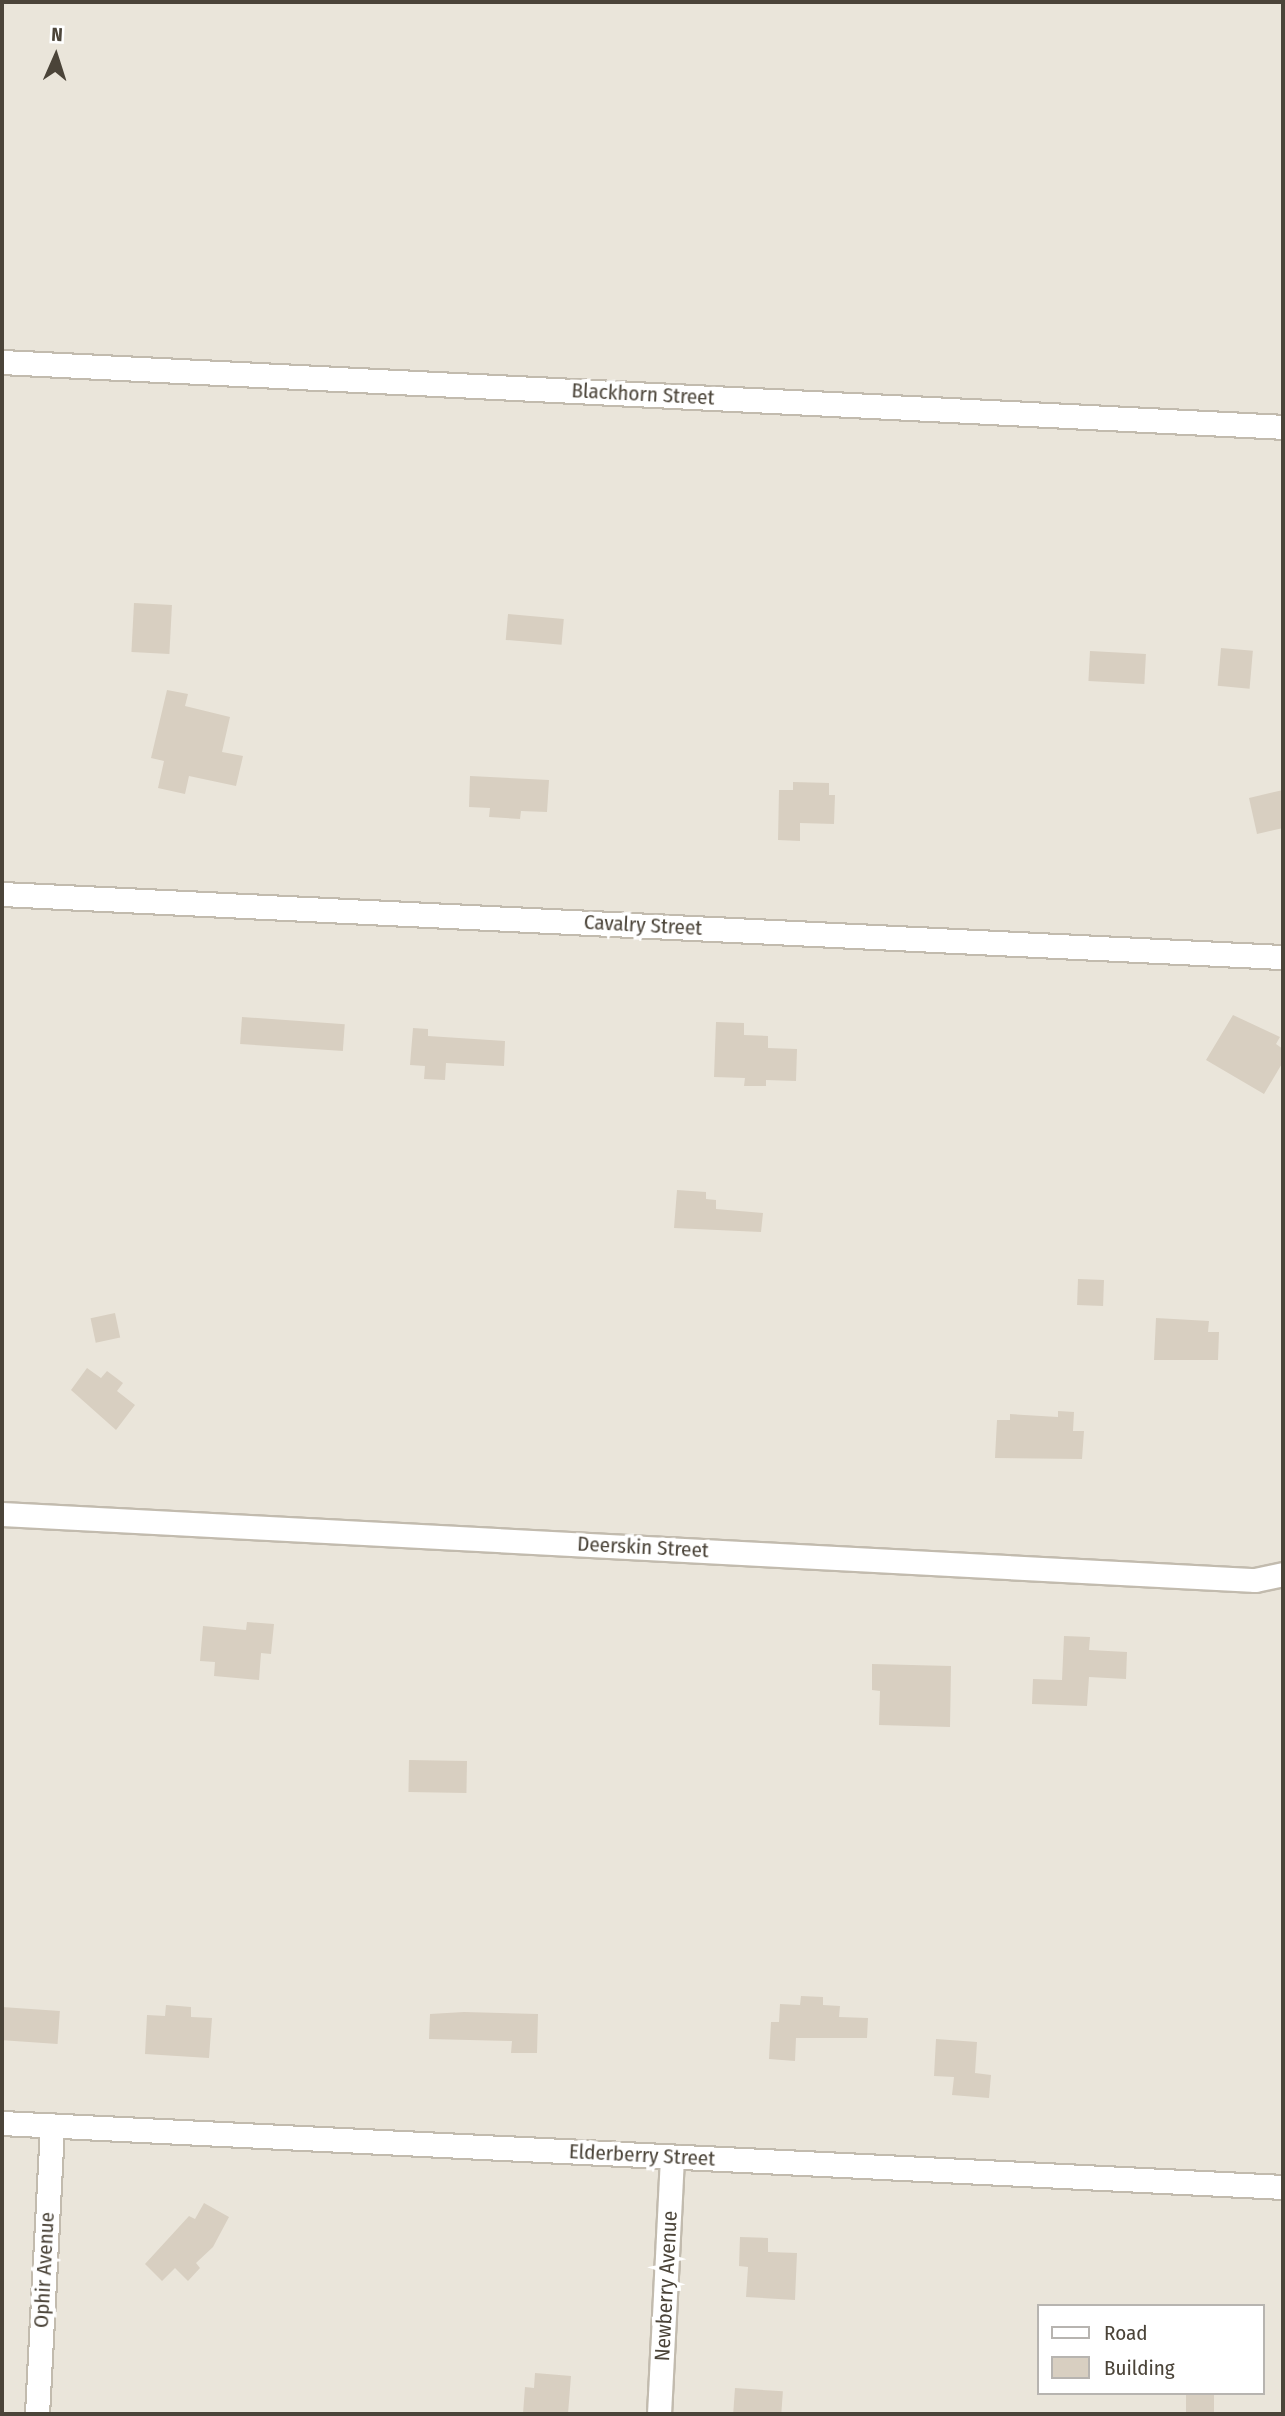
<!DOCTYPE html>
<style>
body{margin:0}
#map{position:relative;width:1285px;height:2416px;overflow:hidden;background:#f6f3ec;font-family:"Fira Sans Condensed",sans-serif}
div>[style]{position:absolute}
.residential>*{inset:0;background:#eae5da}
.building>*{inset:0;background:#d8cfc1;transform-origin:0 0}
.roads{filter:drop-shadow(2px 0 #c2bbae) drop-shadow(-2px 0 #c2bbae) drop-shadow(0 2px #c2bbae) drop-shadow(0 -2px #c2bbae)}
.minor>*{height:23px;margin:-11.5px;padding:0 11.5px;transform-origin:11.5px;border-radius:11.5px;background:#fff}
span{translate:-50% -50%;white-space:nowrap;text-align:center;line-height:1.15;-webkit-text-stroke:7px #fff;paint-order:stroke}
.street-label{font-size:21px;color:#4b4439}
.frame{position:absolute;inset:0;border:4px solid #4b4439;pointer-events:none}
.legend{position:absolute;left:1037px;top:2304px;width:228px;height:91px;box-sizing:border-box;background:#fff;border:2px solid #b7b4b0;margin:0;padding:9px 12px;list-style:none;font-size:21px;color:#4b4439}
.legend li{display:flex;align-items:center;gap:14px;height:35px}
.legend b{width:35px;border:2px solid #b7b4b0}
.north{position:absolute;left:21px;top:21px;width:70px;height:70px;-webkit-text-stroke:5px #fff;paint-order:stroke;rotate:3deg;font-size:19px;font-weight:700;line-height:28px;text-align:center;color:#4b4439}
.north::after{content:'';display:block;margin:auto;width:24px;height:32px;background:#4b4439;clip-path:polygon(50% 0,100% 100%,50% 72%,0 100%)}
</style>
<div id="map">
<div class="residential">
<div style="clip-path:polygon(evenodd,2px 2px,1283px 2px,1283px 2414px,2px 2414px,2px 2px,1038px 2306px,1262px 2306px,1262px 2393px,1038px 2393px,1038px 2306px)"></div>
</div>
<div class="building">
<div style="left:134px;top:603px;width:38px;height:49px;rotate:3deg"></div>
<div style="left:508px;top:614px;width:56px;height:26px;rotate:5deg"></div>
<div style="left:1221px;top:648px;width:32px;height:38px;rotate:5deg"></div>
<div style="left:1090px;top:651px;width:56px;height:30px;rotate:3deg"></div>
<div style="clip-path:polygon(167px 690px,188px 694px,185px 706px,230px 717px,222px 752px,243px 756px,236px 786px,189px 776px,185px 794px,158px 788px,164px 761px,151px 758px)"></div>
<div style="clip-path:polygon(470px 776px,549px 780px,547px 812px,521px 811px,520px 819px,489px 817px,490px 808px,469px 807px)"></div>
<div style="clip-path:polygon(793px 782px,829px 783px,829px 795px,835px 795px,834px 824px,800px 823px,800px 841px,778px 840px,779px 790px,793px 790px)"></div>
<div style="clip-path:polygon(1283px 790px,1283px 828px,1257px 834px,1249px 798px)"></div>
<div style="clip-path:polygon(1233px 1015px,1280px 1037px,1276px 1044px,1283px 1049px,1283px 1062px,1264px 1094px,1206px 1060px)"></div>
<div style="left:242px;top:1017px;width:103px;height:27px;rotate:4deg"></div>
<div style="clip-path:polygon(716px 1022px,744px 1023px,744px 1035px,768px 1036px,768px 1048px,797px 1049px,796px 1081px,766px 1080px,766px 1086px,744px 1086px,745px 1078px,714px 1077px)"></div>
<div style="clip-path:polygon(413px 1028px,428px 1029px,428px 1036px,505px 1041px,504px 1066px,446px 1063px,445px 1080px,424px 1079px,425px 1066px,410px 1065px)"></div>
<div style="clip-path:polygon(677px 1190px,706px 1192px,706px 1199px,716px 1200px,716px 1209px,763px 1213px,761px 1232px,674px 1228px)"></div>
<div style="left:1078px;top:1279px;width:26px;height:26px;rotate:2deg"></div>
<div style="left:115px;top:1313px;width:25px;height:25px;rotate:78deg"></div>
<div style="clip-path:polygon(1156px 1318px,1209px 1321px,1208px 1332px,1219px 1332px,1218px 1360px,1154px 1360px)"></div>
<div style="clip-path:polygon(87px 1368px,101px 1378px,107px 1371px,123px 1383px,117px 1391px,135px 1405px,116px 1430px,71px 1390px)"></div>
<div style="clip-path:polygon(1058px 1411px,1074px 1412px,1073px 1431px,1084px 1431px,1082px 1459px,995px 1458px,997px 1420px,1010px 1420px,1010px 1414px,1058px 1417px)"></div>
<div style="clip-path:polygon(247px 1622px,274px 1624px,271px 1654px,261px 1653px,259px 1680px,214px 1676px,215px 1662px,200px 1661px,203px 1626px,246px 1630px)"></div>
<div style="clip-path:polygon(1064px 1636px,1090px 1637px,1089px 1650px,1127px 1652px,1126px 1679px,1089px 1677px,1087px 1706px,1032px 1704px,1033px 1679px,1062px 1680px)"></div>
<div style="clip-path:polygon(872px 1664px,951px 1666px,950px 1727px,879px 1725px,880px 1691px,872px 1690px)"></div>
<div style="left:409px;top:1760px;width:58px;height:32px;rotate:1deg"></div>
<div style="clip-path:polygon(801px 1996px,823px 1997px,823px 2005px,840px 2006px,839px 2017px,868px 2018px,867px 2038px,796px 2038px,795px 2061px,769px 2059px,771px 2022px,779px 2022px,780px 2004px,800px 2005px)"></div>
<div style="clip-path:polygon(166px 2005px,191px 2007px,191px 2017px,212px 2018px,209px 2058px,145px 2054px,147px 2015px,165px 2016px)"></div>
<div style="left:2px;top:2007px;width:58px;height:33px;rotate:4deg"></div>
<div style="clip-path:polygon(464px 2012px,538px 2014px,537px 2053px,511px 2053px,512px 2041px,429px 2039px,430px 2014px)"></div>
<div style="clip-path:polygon(936px 2039px,977px 2042px,975px 2073px,991px 2075px,989px 2098px,952px 2095px,954px 2077px,934px 2076px)"></div>
<div style="clip-path:polygon(204px 2203px,229px 2217px,213px 2247px,196px 2263px,200px 2268px,188px 2281px,175px 2268px,162px 2281px,145px 2264px,189px 2216px,195px 2219px)"></div>
<div style="clip-path:polygon(740px 2237px,768px 2238px,768px 2252px,797px 2253px,795px 2300px,746px 2297px,748px 2267px,739px 2266px)"></div>
<div style="clip-path:polygon(535px 2373px,571px 2376px,568px 2414px,523px 2414px,525px 2387px,534px 2388px)"></div>
<div style="left:735px;top:2388px;width:48px;height:26px;rotate:4deg"></div>
<div style="left:1186px;top:2393px;width:28px;height:21px"></div>
</div>
<div class="roads">
<div class="minor">
<div style="left:2px;top:362px;width:1283px;rotate:2.9deg"></div>
<div style="left:2px;top:894px;width:1283px;rotate:2.82deg"></div>
<div style="left:2px;top:1514px;width:1255px;rotate:3.02deg"></div>
<div style="left:1255px;top:1580px;width:29px;rotate:-12deg"></div>
<div style="left:2px;top:2123px;width:1283px;rotate:2.86deg"></div>
<div style="left:37px;top:2414px;width:289px;rotate:-87deg"></div>
<div style="left:659px;top:2414px;width:257px;rotate:-87.1deg"></div>
</div>
</div>
<div class="street-label">
<span style="left:643px;top:394px;rotate:3deg">Blackhorn Street</span>
<span style="left:643px;top:925px;rotate:3deg">Cavalry Street</span>
<span style="left:643px;top:1547px;rotate:3deg">Deerskin Street</span>
<span style="left:642px;top:2155px;rotate:3deg">Elderberry Street</span>
<span style="left:44px;top:2270px;rotate:-87deg">Ophir Avenue</span>
<span style="left:666px;top:2286px;rotate:-87deg">Newberry Avenue</span>
</div>
<div class="frame"></div>
<ul class="legend">
<li><b style="height:9px;background:#fff"></b>Road</li>
<li><b style="height:19px;background:#d8cfc1"></b>Building</li>
</ul>
<div class="north">N</div>
</div>
